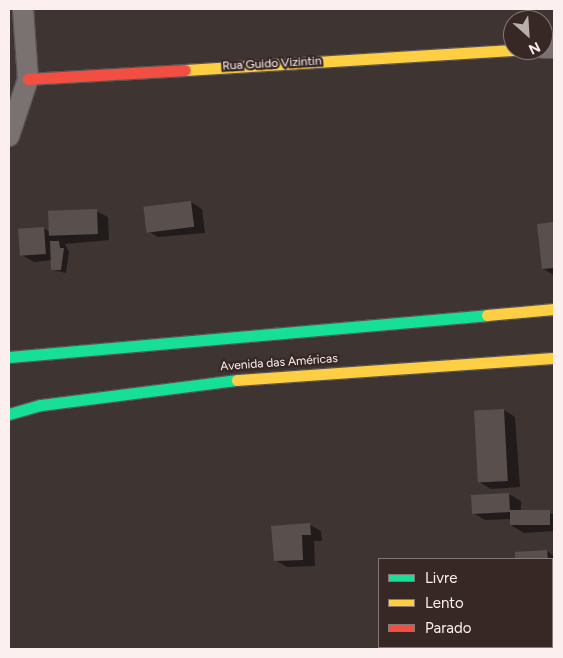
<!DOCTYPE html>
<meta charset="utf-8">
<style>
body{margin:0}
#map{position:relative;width:563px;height:658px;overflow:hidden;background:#3e3533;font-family:Figtree,sans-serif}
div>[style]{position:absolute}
.shadow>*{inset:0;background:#0007}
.building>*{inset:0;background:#59504e;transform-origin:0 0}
.roads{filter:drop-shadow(1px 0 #5c5453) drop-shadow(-1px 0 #5c5453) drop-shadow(0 1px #5c5453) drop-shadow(0 -1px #5c5453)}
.street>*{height:20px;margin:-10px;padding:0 10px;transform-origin:10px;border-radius:10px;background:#7a7271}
.fast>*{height:11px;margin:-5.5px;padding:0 5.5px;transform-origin:5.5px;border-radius:5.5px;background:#16e098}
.slow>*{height:11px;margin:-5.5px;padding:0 5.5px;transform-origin:5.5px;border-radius:5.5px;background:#ffcf43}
.jam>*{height:11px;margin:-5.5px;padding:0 5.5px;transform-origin:5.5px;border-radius:5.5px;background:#f24e42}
span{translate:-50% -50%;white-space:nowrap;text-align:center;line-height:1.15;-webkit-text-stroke:4.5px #372825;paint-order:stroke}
.street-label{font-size:12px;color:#fbf0ef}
.frame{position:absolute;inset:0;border:10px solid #fbf0ef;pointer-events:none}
.legend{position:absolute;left:378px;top:558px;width:175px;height:90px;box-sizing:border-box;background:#372825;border:1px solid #857876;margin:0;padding:6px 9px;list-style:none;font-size:15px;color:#fbf0ef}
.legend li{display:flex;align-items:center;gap:10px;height:25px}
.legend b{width:25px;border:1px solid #857876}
.north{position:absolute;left:503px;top:10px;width:50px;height:50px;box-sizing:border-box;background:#372825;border:1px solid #857876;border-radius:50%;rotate:154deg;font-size:14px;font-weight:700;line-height:20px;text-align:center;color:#fbf0ef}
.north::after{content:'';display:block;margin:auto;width:18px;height:22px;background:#b9afad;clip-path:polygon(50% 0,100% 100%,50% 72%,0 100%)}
</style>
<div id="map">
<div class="shadow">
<div style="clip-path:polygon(191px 202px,202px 209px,205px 233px,158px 237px,146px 230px)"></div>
<div style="clip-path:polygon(96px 211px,108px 217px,109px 240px,65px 244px,69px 252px,66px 273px,53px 270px,52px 260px,34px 262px,22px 255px,43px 228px,50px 232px)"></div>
<div style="clip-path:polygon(554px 224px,554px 275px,543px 269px,539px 225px)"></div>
<div style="clip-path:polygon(504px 410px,515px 417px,520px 487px,491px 489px,479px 482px)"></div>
<div style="clip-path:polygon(509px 494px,521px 501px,521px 513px,554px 514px,554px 531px,524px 533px,512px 526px,512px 519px,485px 520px,473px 513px)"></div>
<div style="clip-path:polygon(310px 525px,321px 531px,322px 541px,314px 541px,315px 566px,287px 567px,275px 560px)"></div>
<div style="clip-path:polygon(547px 551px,554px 556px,552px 605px,552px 559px,516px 559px,516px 553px)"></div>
</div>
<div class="building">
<div style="left:191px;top:201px;width:26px;height:48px;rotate:83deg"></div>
<div style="left:97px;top:209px;width:25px;height:49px;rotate:88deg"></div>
<div style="clip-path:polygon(554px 222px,554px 268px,542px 269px,537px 224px)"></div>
<div style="left:44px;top:227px;width:27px;height:26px;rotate:86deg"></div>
<div style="clip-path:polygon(50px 241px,59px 241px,60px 248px,64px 248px,61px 270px,51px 270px)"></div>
<div style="left:504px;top:409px;width:72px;height:30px;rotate:87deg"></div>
<div style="left:509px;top:493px;width:19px;height:38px;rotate:87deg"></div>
<div style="left:550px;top:510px;width:15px;height:40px;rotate:90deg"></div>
<div style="clip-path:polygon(310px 523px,311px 535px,302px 535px,303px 560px,274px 561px,271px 526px)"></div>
<div style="clip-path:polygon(547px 550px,548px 559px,515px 559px,515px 552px)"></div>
</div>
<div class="roads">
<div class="street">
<div style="left:543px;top:48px;width:11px"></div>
<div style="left:9px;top:136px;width:60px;rotate:-71.6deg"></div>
<div style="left:28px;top:79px;width:70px;rotate:-94.1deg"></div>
<div style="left:552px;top:638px;width:2px"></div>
<div style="left:413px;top:649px;width:31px;rotate:-4deg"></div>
</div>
<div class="fast">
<div style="left:9px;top:357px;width:480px;rotate:-5deg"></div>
<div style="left:9px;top:414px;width:33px;rotate:-16deg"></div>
<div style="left:41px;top:405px;width:198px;rotate:-7.3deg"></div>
</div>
<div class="slow">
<div style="left:185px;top:70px;width:332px;rotate:-3.5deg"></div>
<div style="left:487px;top:315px;width:67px;rotate:-5.1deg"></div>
<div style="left:237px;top:380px;width:318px;rotate:-4deg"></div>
</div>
<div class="jam">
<div style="left:28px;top:79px;width:157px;rotate:-3.3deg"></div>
</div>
</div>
<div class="street-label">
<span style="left:272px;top:64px;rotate:-3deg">Rua Guido Vizintin</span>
<span style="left:279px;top:363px;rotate:-4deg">Avenida das Américas</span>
</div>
<div class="frame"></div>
<ul class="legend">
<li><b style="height:6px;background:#16e098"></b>Livre</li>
<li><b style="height:6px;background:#ffcf43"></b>Lento</li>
<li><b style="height:6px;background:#f24e42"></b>Parado</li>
</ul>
<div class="north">N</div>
</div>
